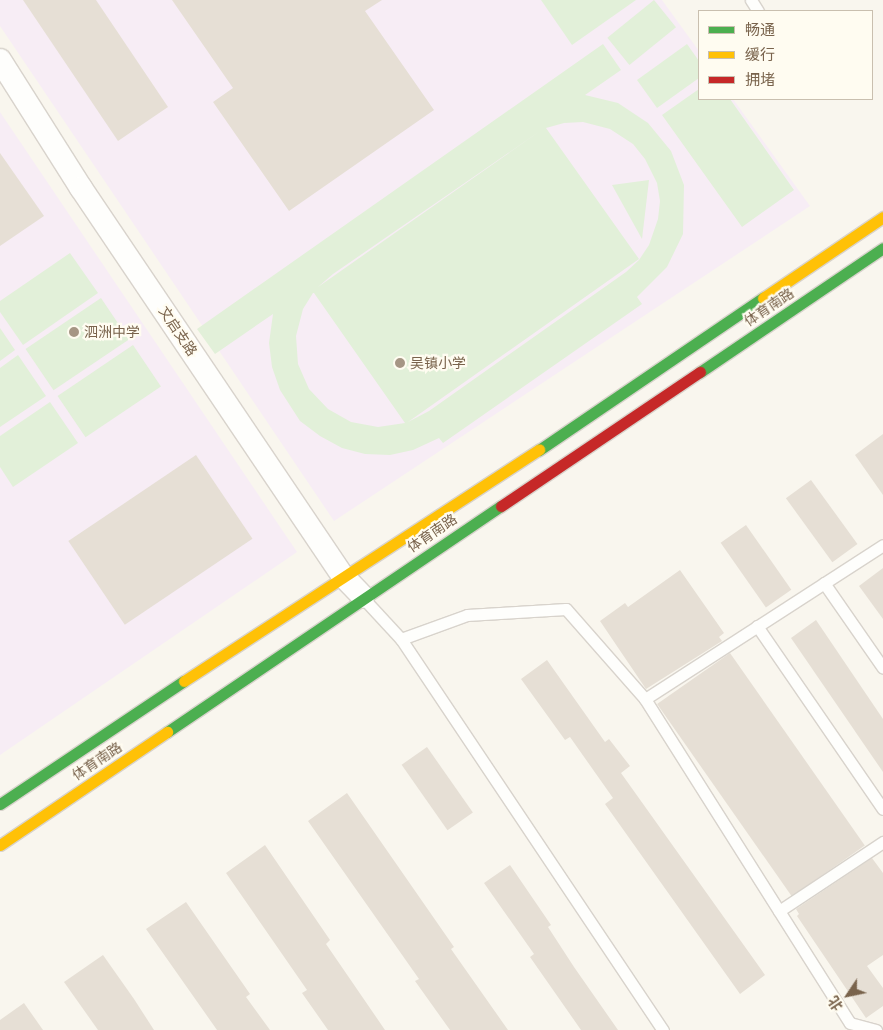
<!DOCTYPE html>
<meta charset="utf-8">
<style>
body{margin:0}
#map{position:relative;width:883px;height:1030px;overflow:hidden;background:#f9f6ee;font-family:Poppins,"Noto Sans SC",sans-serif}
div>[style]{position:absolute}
.education>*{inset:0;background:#f7edf5}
.green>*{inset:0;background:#e2f0d9;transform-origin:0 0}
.building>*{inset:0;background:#e6dfd5;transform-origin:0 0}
.roads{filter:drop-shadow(1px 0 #d8d3cc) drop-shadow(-1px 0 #d8d3cc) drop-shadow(0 1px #d8d3cc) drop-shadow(0 -1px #d8d3cc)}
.lane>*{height:11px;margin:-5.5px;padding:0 5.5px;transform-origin:5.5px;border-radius:5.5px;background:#fefefc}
.street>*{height:22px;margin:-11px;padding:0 11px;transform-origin:11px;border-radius:11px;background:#fefefc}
.fast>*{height:11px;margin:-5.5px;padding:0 5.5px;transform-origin:5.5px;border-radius:5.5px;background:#4caf50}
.slow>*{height:11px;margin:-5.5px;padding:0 5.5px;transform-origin:5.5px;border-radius:5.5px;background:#ffc107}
.jam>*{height:11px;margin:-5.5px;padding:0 5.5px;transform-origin:5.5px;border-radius:5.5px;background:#c62828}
.dots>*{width:14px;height:14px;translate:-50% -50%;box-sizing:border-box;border:2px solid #fffcf1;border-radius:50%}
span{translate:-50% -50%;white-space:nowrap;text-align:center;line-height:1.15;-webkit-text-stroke:4.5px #fffcf1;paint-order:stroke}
.street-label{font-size:14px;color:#79634c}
.poi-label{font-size:14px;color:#79634c}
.left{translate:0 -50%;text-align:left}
.legend{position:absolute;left:698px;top:10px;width:175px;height:90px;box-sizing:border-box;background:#fffcf1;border:1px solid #c9bfaf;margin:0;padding:6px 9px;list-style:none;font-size:15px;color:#79634c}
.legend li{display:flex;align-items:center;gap:10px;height:25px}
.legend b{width:25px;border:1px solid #c9bfaf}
.north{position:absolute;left:823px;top:970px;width:50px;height:50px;-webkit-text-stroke:4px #fffcf1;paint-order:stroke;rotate:236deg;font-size:14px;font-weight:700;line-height:20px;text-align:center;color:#79634c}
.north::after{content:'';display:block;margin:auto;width:18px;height:22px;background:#79634c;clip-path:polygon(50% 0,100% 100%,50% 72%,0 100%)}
</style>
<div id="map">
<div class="education">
<div style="clip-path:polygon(0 0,662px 0,699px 51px,699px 99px,733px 99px,810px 206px,334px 521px,0 26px)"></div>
<div style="clip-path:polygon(0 112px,297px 552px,0 755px)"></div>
</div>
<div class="green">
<div style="clip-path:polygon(541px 0,636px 0,572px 45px)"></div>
<div style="left:654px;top:0;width:35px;height:60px;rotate:51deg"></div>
<div style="clip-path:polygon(evenodd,603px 44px,621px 70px,585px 95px,618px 103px,648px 123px,671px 151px,684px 185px,683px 234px,667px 267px,637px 297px,642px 304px,443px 443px,439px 438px,413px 450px,390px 455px,365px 454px,342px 448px,320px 436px,300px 421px,280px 390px,272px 367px,269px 343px,273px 314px,215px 354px,197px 329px,603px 44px,564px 123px,583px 122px,610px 129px,633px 144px,645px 159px,657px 183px,660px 201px,658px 219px,649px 245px,639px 260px,626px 272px,429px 411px,408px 422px,639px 259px,546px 128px,564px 123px,603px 44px,543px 129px,318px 287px,333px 274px,543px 129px,603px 44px,313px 293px,314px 293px,405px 423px,378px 427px,351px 422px,328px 409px,309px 389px,298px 364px,296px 336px,303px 309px,313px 293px)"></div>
<div style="clip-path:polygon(687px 44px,699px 61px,699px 78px,657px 108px,637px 80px)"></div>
<div style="clip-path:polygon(699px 89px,699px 99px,730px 99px,794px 190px,742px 227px,662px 115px)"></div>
<div style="clip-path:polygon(649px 180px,642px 239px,612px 185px)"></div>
<div style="clip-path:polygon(70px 253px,98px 293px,23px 345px,0 312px,0 301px)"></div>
<div style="left:101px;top:298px;width:50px;height:91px;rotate:56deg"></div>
<div style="clip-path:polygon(0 328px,15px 350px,0 361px)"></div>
<div style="left:133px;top:345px;width:50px;height:91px;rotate:56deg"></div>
<div style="clip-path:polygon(18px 355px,46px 396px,0 427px,0 368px)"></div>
<div style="clip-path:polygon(50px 402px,78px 443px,13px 487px,0 467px,0 436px)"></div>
</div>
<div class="building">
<div style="clip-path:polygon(23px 0,96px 0,168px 107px,118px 141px)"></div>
<div style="clip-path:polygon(172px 0,382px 0,365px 11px,434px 110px,289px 211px,213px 102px,233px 88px)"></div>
<div style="clip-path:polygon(0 153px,44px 216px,0 246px)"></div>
<div style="clip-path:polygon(883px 434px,883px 495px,855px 455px)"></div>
<div style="left:196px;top:455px;width:101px;height:154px;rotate:56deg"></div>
<div style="left:811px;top:480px;width:79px;height:31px;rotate:54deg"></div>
<div style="left:746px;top:525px;width:79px;height:31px;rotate:55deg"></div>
<div style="clip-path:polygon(883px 568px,883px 619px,859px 586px)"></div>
<div style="clip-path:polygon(680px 570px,724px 633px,719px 637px,722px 641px,646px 689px,600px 621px,625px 603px,628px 607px)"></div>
<div style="clip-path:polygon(816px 620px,883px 719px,883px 772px,791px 638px)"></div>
<div style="left:730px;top:653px;width:235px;height:89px;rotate:55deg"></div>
<div style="clip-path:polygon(547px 660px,605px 742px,609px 739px,630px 766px,621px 773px,765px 975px,740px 994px,605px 804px,613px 798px,570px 737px,565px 740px,521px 679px)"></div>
<div style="left:427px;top:747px;width:80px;height:31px;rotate:55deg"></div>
<div style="clip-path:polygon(347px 793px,454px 947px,451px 949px,508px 1030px,450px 1030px,415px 981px,419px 979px,308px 821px)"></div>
<div style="clip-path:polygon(265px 845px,330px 940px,326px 944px,385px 1030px,328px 1030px,302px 993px,307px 990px,226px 873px)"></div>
<div style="clip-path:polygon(872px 858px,883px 873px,883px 955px,867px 966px,883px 988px,883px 1006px,866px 1018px,797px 916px,799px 914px,796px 909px)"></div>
<div style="clip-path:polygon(510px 865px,551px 925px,548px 927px,574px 967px,618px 1030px,581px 1030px,530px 957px,534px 954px,484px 883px)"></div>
<div style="clip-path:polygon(186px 902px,250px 994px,246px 997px,270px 1030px,217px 1030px,146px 929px)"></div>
<div style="clip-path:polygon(103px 955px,134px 999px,154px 1030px,98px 1030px,64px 982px)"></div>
<div style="clip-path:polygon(24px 1003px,43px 1030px,0 1030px,0 1020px)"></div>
</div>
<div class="roads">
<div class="lane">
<div style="left:751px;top:0;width:13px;rotate:58deg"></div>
<div style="left:824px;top:583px;width:103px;rotate:55.2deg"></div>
<div style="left:364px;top:599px;width:54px;rotate:47.2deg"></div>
<div style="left:401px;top:639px;width:471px;rotate:56.2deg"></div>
<div style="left:757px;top:626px;width:222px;rotate:55.5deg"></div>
<div style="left:401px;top:639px;width:70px;rotate:-20deg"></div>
<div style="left:467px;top:615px;width:99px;rotate:-3.5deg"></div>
<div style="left:566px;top:609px;width:120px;rotate:48.7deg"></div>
<div style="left:645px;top:699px;width:283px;rotate:-32.9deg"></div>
<div style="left:645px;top:699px;width:383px;rotate:57.7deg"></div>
<div style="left:850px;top:1023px;width:27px;rotate:15deg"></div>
<div style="left:779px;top:911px;width:125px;rotate:-33.6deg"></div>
</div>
<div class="street">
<div style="left:0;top:60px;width:151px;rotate:57.7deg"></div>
<div style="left:81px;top:188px;width:468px;rotate:56deg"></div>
<div style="left:343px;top:576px;width:29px;rotate:46deg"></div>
</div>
<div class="fast">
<div style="left:700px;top:372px;width:221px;rotate:-34.1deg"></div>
<div style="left:539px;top:450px;width:271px;rotate:-34.2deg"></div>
<div style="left:167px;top:732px;width:403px;rotate:-34.1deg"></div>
<div style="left:0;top:804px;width:221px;rotate:-33.8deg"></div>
</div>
<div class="slow">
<div style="left:763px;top:298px;width:145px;rotate:-34deg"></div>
<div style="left:184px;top:681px;width:424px;rotate:-33.1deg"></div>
<div style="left:0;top:845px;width:202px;rotate:-34.1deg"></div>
</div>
<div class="jam">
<div style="left:501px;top:506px;width:240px;rotate:-34deg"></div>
</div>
</div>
<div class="dots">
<div style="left:74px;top:332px;background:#a69685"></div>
<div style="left:400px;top:363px;background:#a69685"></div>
</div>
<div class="street-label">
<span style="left:769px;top:307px;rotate:-34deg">体育南路</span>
<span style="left:178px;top:331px;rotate:56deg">文启支路</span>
<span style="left:432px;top:533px;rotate:-34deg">体育南路</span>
<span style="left:97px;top:761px;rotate:-34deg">体育南路</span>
</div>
<div class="poi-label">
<span class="left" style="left:84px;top:332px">泗洲中学</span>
<span class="left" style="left:410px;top:363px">吴镇小学</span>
</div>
<ul class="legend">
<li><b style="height:6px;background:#4caf50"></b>畅通</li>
<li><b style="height:6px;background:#ffc107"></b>缓行</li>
<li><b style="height:6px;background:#c62828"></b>拥堵</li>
</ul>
<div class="north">北</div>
</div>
